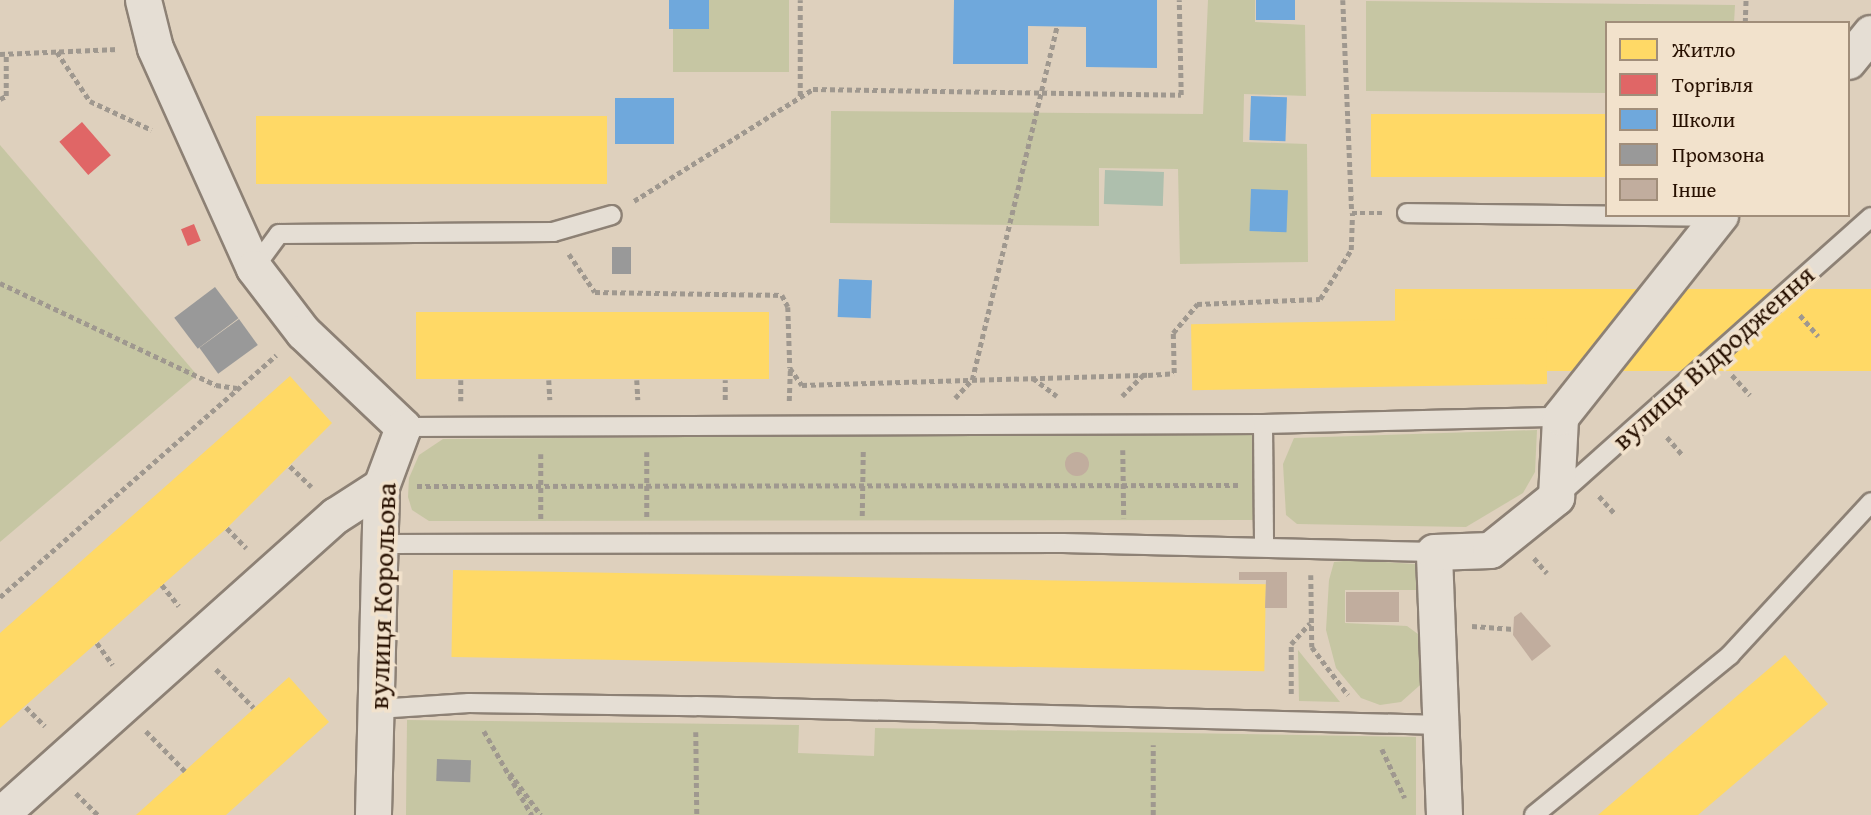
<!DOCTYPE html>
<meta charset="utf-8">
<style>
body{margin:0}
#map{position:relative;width:1871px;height:815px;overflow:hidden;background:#ded0bd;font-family:"Gentium Book Plus",serif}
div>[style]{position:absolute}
.green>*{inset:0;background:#c6c6a3;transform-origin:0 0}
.water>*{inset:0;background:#aebfad;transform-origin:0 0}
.homes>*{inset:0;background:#ffd966;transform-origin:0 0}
.shops>*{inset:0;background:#e06666;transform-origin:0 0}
.schools>*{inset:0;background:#6fa8dc;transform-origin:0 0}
.industry>*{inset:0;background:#999;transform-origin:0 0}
.building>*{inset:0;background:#c1ad9e;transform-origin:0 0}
.round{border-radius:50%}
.path>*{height:4.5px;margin-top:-2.25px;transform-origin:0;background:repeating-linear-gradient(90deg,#9f988f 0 5px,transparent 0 8.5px)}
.roads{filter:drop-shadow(2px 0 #8d8175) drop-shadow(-2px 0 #8d8175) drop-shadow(0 2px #8d8175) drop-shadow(0 -2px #8d8175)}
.lane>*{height:18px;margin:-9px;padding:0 9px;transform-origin:9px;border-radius:9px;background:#e5ded4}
.street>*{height:35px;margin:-17.5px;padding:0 17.5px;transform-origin:17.5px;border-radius:17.5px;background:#e5ded4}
span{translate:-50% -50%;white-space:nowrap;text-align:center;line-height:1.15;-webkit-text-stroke:7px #f2e2cc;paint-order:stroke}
.street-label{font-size:28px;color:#271000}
.legend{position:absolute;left:1605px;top:21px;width:245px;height:196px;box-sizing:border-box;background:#f2e2cc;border:2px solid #a18e7a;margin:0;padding:9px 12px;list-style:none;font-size:21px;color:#271000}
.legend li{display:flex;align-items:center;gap:14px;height:35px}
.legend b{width:35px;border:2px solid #a18e7a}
</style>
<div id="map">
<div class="green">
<div style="left:673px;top:0;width:116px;height:72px"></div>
<div style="clip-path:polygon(1208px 0,1255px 0,1255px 22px,1305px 25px,1306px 96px,1244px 94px,1243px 142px,1307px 144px,1308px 262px,1180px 264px,1178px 169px,1099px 168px,1099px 226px,830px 223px,831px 111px,1203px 114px)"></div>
<div style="clip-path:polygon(1366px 1px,1735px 5px,1734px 23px,1607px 23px,1607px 93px,1366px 91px)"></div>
<div style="clip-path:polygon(0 145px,197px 375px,0 542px)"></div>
<div style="clip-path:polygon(1537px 430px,1535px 472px,1523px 493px,1466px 527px,1297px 524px,1286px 515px,1283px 464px,1294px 438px)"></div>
<div style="clip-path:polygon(1253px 432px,1253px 520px,429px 521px,412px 510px,408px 497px,409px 478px,419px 455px,443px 439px)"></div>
<div style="clip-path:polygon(1354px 560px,1415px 564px,1423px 571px,1422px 590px,1345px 590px,1345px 623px,1407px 626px,1422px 637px,1428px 678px,1401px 702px,1380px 705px,1361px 698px,1336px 668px,1326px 630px,1329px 580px,1334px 562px)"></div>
<div style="clip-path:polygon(1298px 650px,1340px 702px,1299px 701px)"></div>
<div style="clip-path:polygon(407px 720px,799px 725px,798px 753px,874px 756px,875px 728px,1416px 737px,1416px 815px,406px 815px)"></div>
</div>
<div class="water">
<div style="left:1105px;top:170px;width:59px;height:34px;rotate:2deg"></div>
</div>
<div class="homes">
<div style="left:1371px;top:114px;width:236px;height:63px"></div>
<div style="left:256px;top:116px;width:351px;height:68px"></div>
<div style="left:1871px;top:289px;width:82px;height:476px;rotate:90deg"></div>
<div style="left:769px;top:312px;width:67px;height:353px;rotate:90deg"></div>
<div style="left:1546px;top:318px;width:66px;height:355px;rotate:89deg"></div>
<div style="clip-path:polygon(290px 376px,332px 423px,227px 528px,0 728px,0 633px)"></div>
<div style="left:453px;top:570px;width:813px;height:87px;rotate:1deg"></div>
<div style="clip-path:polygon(1785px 655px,1828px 704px,1698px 815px,1598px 815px)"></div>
<div style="clip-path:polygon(289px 677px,329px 722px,226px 815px,136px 815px)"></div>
</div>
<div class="shops">
<div style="left:82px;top:122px;width:44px;height:30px;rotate:49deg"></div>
<div style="left:194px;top:224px;width:18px;height:14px;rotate:68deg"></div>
</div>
<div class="schools">
<div style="left:669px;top:0;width:40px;height:29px"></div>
<div style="clip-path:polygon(954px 0,1157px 0,1157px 68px,1086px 67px,1086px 27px,1028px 26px,1028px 64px,953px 64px)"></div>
<div style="left:1256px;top:0;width:39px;height:20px"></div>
<div style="left:1251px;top:96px;width:36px;height:44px;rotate:2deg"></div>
<div style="left:674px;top:98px;width:46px;height:59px;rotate:90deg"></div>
<div style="left:1251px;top:189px;width:37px;height:42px;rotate:2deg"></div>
<div style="left:839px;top:279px;width:33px;height:38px;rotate:2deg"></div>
</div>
<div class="industry">
<div style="left:612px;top:247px;width:19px;height:27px"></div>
<div style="left:215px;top:287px;width:39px;height:51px;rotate:53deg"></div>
<div style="left:239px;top:319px;width:32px;height:49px;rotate:54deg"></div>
<div style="left:437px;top:759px;width:34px;height:22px;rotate:2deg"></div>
</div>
<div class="building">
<div class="round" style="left:1065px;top:452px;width:24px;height:24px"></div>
<div style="clip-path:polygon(1239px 572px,1287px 572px,1287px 608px,1265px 608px,1266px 580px,1239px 580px)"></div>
<div style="left:1346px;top:592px;width:53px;height:30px"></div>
<div style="clip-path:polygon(1521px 612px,1551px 646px,1532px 661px,1513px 635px,1514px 617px)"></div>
</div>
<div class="path">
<div style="left:1343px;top:0;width:213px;rotate:87.6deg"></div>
<div style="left:1352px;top:213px;width:30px"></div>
<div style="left:1745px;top:23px;width:23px;rotate:-88deg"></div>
<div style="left:57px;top:52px;width:59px;rotate:56deg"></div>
<div style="left:90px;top:101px;width:68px;rotate:25.1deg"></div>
<div style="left:0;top:54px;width:118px;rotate:-2.4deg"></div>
<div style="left:800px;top:96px;width:96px;rotate:-90deg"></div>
<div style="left:0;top:99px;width:7px;rotate:-27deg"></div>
<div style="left:6px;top:96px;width:42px;rotate:-90deg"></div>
<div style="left:634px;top:201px;width:211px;rotate:-32deg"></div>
<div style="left:813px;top:89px;width:368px;rotate:0.9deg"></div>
<div style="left:1181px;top:95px;width:95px;rotate:-91.2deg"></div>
<div style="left:569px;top:254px;width:46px;rotate:55.6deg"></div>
<div style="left:595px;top:292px;width:187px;rotate:0.9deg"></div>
<div style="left:782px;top:295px;width:13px;rotate:63deg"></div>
<div style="left:788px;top:307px;width:61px;rotate:88.1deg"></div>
<div style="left:790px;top:368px;width:21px;rotate:55deg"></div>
<div style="left:802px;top:385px;width:346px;rotate:-1.7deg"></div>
<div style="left:1148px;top:375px;width:26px;rotate:-4deg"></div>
<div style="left:1174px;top:373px;width:40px;rotate:-91.4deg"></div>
<div style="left:1173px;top:333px;width:38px;rotate:-50deg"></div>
<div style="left:1197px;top:304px;width:123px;rotate:-2.3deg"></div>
<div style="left:1320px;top:299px;width:58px;rotate:-57.7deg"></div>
<div style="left:1351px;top:250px;width:37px;rotate:-88deg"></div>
<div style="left:0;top:283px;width:239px;rotate:25.3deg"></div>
<div style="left:216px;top:385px;width:21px;rotate:8deg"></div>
<div style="left:1800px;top:315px;width:28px;rotate:49deg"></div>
<div style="left:1732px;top:375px;width:27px;rotate:48deg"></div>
<div style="left:1033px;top:378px;width:30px;rotate:37deg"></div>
<div style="left:461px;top:380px;width:21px;rotate:90deg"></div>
<div style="left:549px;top:380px;width:20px;rotate:87deg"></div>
<div style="left:637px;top:380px;width:20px;rotate:87deg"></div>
<div style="left:1122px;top:396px;width:30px;rotate:-45deg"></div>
<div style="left:955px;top:398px;width:25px;rotate:-47deg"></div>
<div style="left:972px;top:380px;width:363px;rotate:-76.5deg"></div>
<div style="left:725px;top:400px;width:20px;rotate:-90deg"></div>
<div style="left:789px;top:401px;width:33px;rotate:-88deg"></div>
<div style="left:1667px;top:437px;width:23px;rotate:49deg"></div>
<div style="left:1123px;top:450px;width:68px;rotate:89.2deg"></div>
<div style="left:647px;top:452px;width:65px;rotate:90deg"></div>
<div style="left:541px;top:454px;width:65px;rotate:90deg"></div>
<div style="left:290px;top:466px;width:30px;rotate:44deg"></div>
<div style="left:417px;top:486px;width:821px;rotate:-0.07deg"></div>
<div style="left:1599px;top:496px;width:24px;rotate:48deg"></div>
<div style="left:862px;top:516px;width:65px;rotate:-89.1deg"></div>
<div style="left:227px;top:528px;width:28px;rotate:46deg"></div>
<div style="left:1534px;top:558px;width:20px;rotate:49deg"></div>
<div style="left:1311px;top:575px;width:72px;rotate:89.2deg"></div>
<div style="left:1312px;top:647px;width:60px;rotate:53.1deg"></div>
<div style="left:162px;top:585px;width:27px;rotate:51deg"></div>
<div style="left:0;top:597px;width:367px;rotate:-41.2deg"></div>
<div style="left:1472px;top:626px;width:42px;rotate:4.1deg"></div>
<div style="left:97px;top:643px;width:27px;rotate:54deg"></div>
<div style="left:216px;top:669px;width:54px;rotate:45.7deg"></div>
<div style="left:1291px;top:694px;width:50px;rotate:-90deg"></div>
<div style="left:1291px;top:644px;width:28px;rotate:-48deg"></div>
<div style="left:26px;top:707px;width:27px;rotate:45deg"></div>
<div style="left:146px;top:731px;width:56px;rotate:45.7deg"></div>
<div style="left:484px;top:731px;width:97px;rotate:60.3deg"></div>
<div style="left:696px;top:732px;width:83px;rotate:89.3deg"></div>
<div style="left:1382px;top:749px;width:54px;rotate:64.9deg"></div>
<div style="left:510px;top:773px;width:52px;rotate:53.6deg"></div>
<div style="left:76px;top:793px;width:31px;rotate:45deg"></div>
<div style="left:1153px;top:815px;width:70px;rotate:-90deg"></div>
</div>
<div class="roads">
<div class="lane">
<div style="left:1407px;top:213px;width:311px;rotate:0.7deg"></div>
<div style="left:254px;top:268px;width:42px;rotate:-53.7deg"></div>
<div style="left:279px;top:234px;width:274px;rotate:-0.4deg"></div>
<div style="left:553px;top:232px;width:61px;rotate:-16.1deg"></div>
<div style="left:1263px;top:424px;width:121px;rotate:89.5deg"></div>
<div style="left:403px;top:427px;width:860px;rotate:-0.2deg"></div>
<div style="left:1263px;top:424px;width:297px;rotate:-1.4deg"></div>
<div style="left:1559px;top:495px;width:418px;rotate:-41.7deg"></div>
<div style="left:380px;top:544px;width:683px;rotate:-0.08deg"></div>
<div style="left:1063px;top:543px;width:371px;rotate:1.4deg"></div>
<div style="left:377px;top:709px;width:92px;rotate:-3.7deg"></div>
<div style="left:469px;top:703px;width:227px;rotate:0.8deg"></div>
<div style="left:696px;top:706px;width:745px;rotate:1.46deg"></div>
<div style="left:1534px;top:815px;width:253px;rotate:-39.2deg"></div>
<div style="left:1730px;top:655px;width:208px;rotate:-47.3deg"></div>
</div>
<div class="street">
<div style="left:143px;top:0;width:49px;rotate:76deg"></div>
<div style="left:155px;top:48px;width:241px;rotate:65.8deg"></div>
<div style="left:254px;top:268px;width:81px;rotate:52.6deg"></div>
<div style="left:303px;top:332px;width:138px;rotate:43.5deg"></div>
<div style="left:403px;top:427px;width:63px;rotate:110.4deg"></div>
<div style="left:381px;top:486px;width:329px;rotate:91.4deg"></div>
<div style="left:1848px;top:61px;width:36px;rotate:-51deg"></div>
<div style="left:0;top:815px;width:450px;rotate:-41.8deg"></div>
<div style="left:336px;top:515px;width:54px;rotate:-32.8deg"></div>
<div style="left:1444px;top:815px;width:263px;rotate:-92.2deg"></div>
<div style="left:1434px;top:552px;width:56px;rotate:-2deg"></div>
<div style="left:1490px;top:550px;width:85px;rotate:-38.8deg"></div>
<div style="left:1556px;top:497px;width:80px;rotate:-87.1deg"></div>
<div style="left:1560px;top:417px;width:258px;rotate:-51.6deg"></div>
</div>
</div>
<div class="street-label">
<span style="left:1713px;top:357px;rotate:-42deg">вулиця Відродження</span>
<span style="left:382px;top:596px;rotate:-88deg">вулиця Корольова</span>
</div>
<ul class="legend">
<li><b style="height:19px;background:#ffd966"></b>Житло</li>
<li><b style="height:19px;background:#e06666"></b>Торгівля</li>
<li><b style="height:19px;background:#6fa8dc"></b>Школи</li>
<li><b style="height:19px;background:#999"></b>Промзона</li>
<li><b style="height:19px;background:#c1ad9e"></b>Інше</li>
</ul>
</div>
